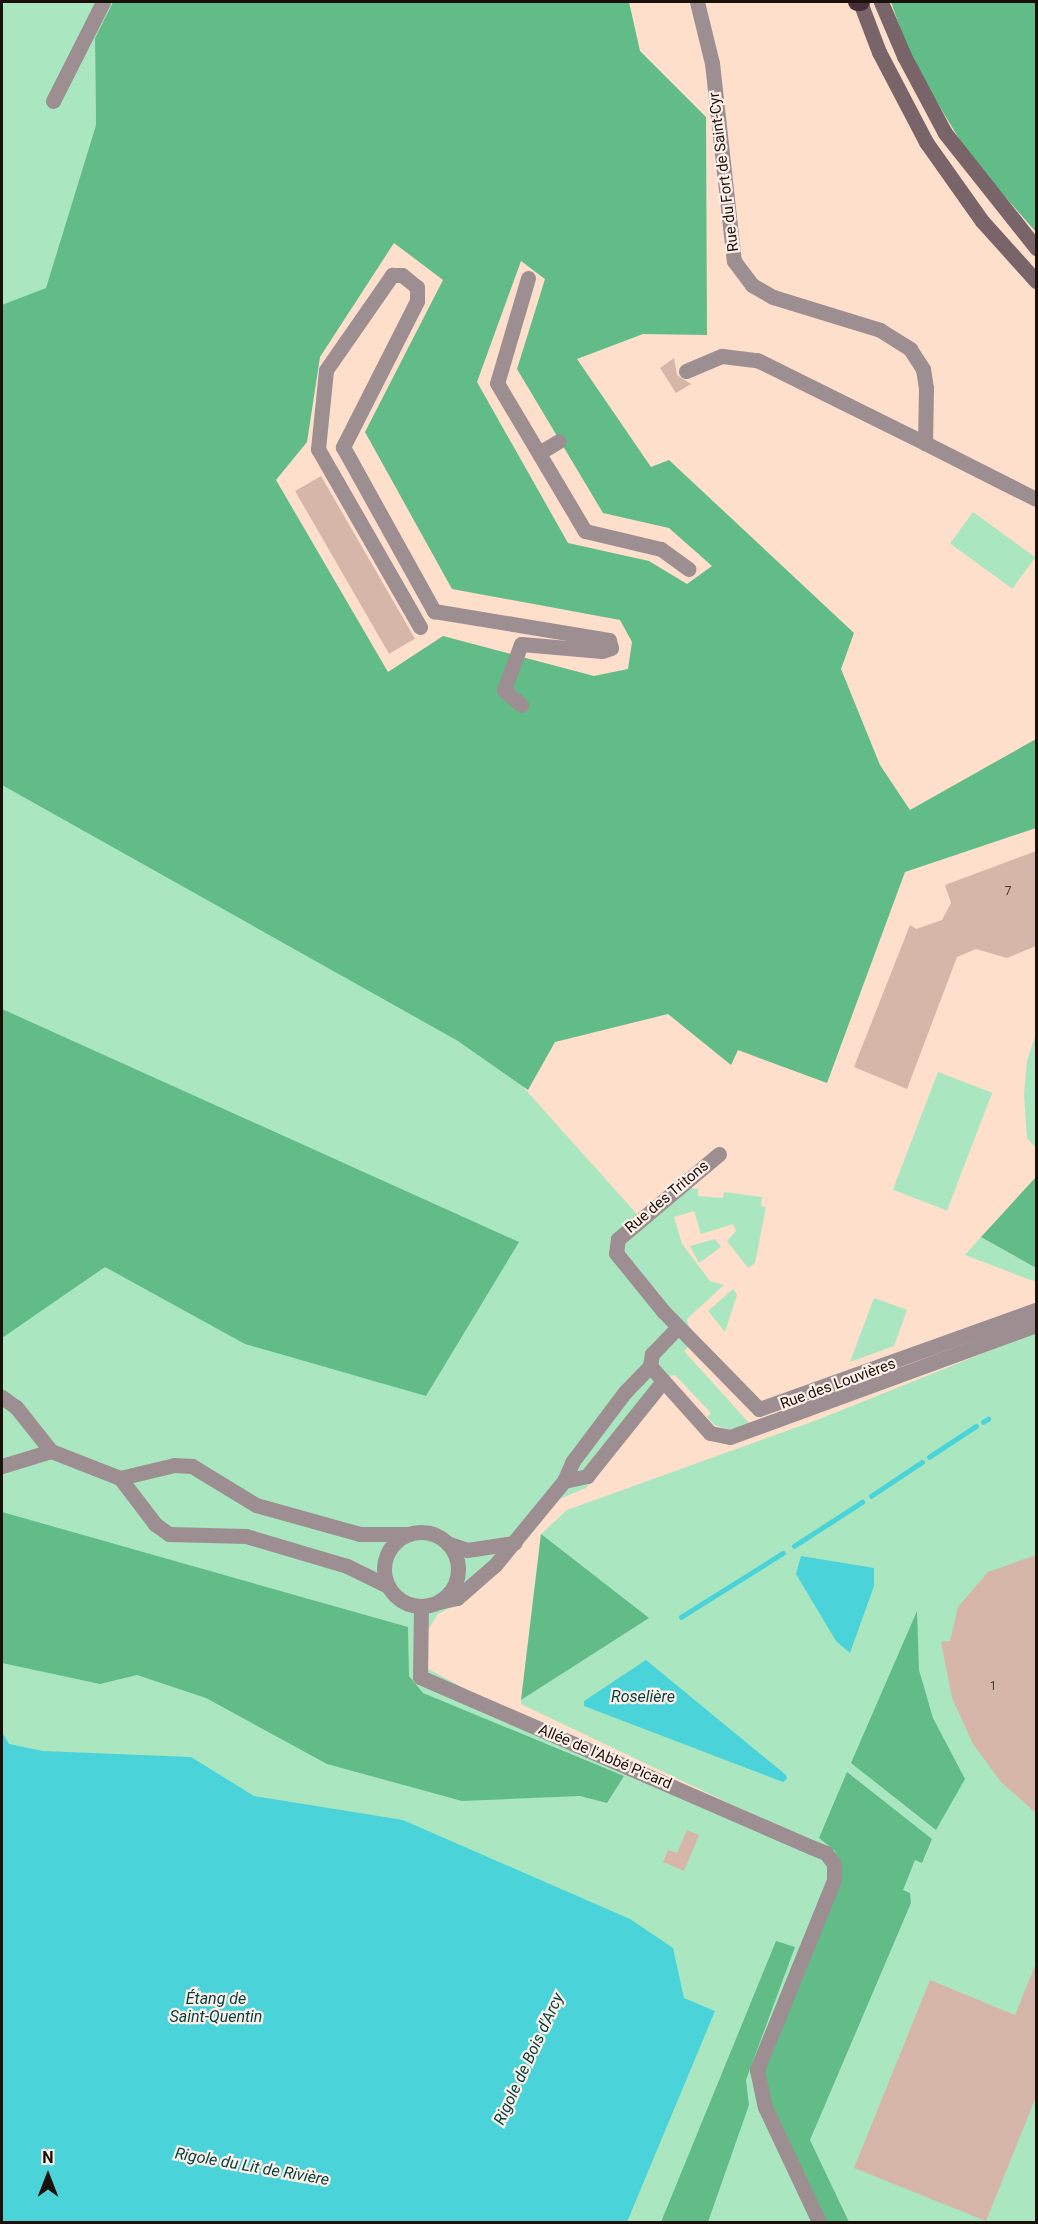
<!DOCTYPE html>
<meta charset="utf-8">
<style>
body{margin:0}
#map{position:relative;width:1038px;height:2224px;overflow:hidden;background:#fddfcc;font-family:Roboto,sans-serif}
div>[style]{position:absolute}
.green>*{inset:0;background:#aae7c1;transform-origin:0 0}
.forest>*{inset:0;background:#62bc88}
.water>*{inset:0;background:#4bd3da}
.stream>*{height:4.5px;margin:-2.25px;padding:0 2.25px;transform-origin:2.25px;border-radius:2.25px;background:#4bd3da}
.building>*{inset:0;background:#d7b6aa;transform-origin:0 0}
.street>*{height:15px;margin:-7.5px;padding:0 7.5px;transform-origin:7.5px;border-radius:7.5px;background:#9d8e92}
.street>.ring{margin:-7.5px;padding:0;box-sizing:content-box;background:none;border:15px solid #9d8e92;border-radius:50%}
.secondary>*{height:15px;margin:-7.5px;padding:0 7.5px;transform-origin:7.5px;border-radius:7.5px;background:#79646a}
.highway>*{height:18px;margin:-9px;padding:0 9px;transform-origin:9px;border-radius:9px;background:#4a2e37}
span{translate:-50% -50%;white-space:nowrap;text-align:center;line-height:1.15;-webkit-text-stroke:4.5px #fdf0e8;paint-order:stroke}
.number-label{font-size:12px;color:#4a3a33}
.number-label span{-webkit-text-stroke-width:0}
.street-label{font-size:15px;color:#1b110b}
.water-label{font-size:16px;color:#003f42;font-style:italic}
.frame{position:absolute;inset:0;border:3px solid #1b110b;pointer-events:none}
.north{position:absolute;left:18px;top:2146px;width:60px;height:60px;-webkit-text-stroke:4px #fdf0e8;paint-order:stroke;rotate:0deg;font-size:16px;font-weight:700;line-height:24px;text-align:center;color:#1b110b}
.north::after{content:'';display:block;margin:auto;width:21px;height:27px;background:#1b110b;clip-path:polygon(50% 0,100% 100%,50% 72%,0 100%)}
</style>
<div id="map">
<div class="green">
<div style="clip-path:polygon(2px 2px,113px 2px,95px 38px,96px 125px,46px 289px,20px 299px,2px 360px)"></div>
<div style="left:973px;top:512px;width:77px;height:39px;rotate:36deg"></div>
<div style="clip-path:polygon(2px 783px,470px 1028px,644px 1222px,683px 1187px,698px 1189px,698px 1196px,723px 1198px,724px 1192px,762px 1197px,761px 1206px,766px 1207px,755px 1263px,748px 1268px,727px 1241px,736px 1231px,733px 1224px,701px 1234px,694px 1211px,674px 1217px,682px 1244px,710px 1281px,724px 1285px,687px 1319px,690px 1332px,683px 1342px,689px 1346px,684px 1351px,751px 1425px,728px 1430px,715px 1425px,707px 1417px,711px 1413px,675px 1375px,668px 1376px,649px 1410px,586px 1488px,557px 1500px,466px 1599px,438px 1614px,426px 1633px,423px 1666px,469px 1691px,737px 1807px,521px 1704px,541px 1534px,567px 1510px,817px 1420px,1036px 1332px,1036px 2222px,2px 2222px)"></div>
<div style="clip-path:polygon(1036px 1033px,1036px 1148px,1027px 1138px,1024px 1095px,1027px 1061px)"></div>
<div style="left:938px;top:1072px;width:58px;height:126px;rotate:21deg"></div>
<div style="clip-path:polygon(981px 1237px,1036px 1268px,1036px 1282px,965px 1255px)"></div>
<div style="clip-path:polygon(715px 1239px,721px 1247px,699px 1263px,690px 1246px)"></div>
<div style="clip-path:polygon(733px 1289px,737px 1295px,725px 1332px,708px 1311px)"></div>
<div style="clip-path:polygon(874px 1298px,907px 1310px,894px 1346px,850px 1362px)"></div>
</div>
<div class="forest">
<div style="clip-path:polygon(evenodd,113px 2px,629px 2px,640px 51px,706px 117px,707px 335px,643px 334px,577px 359px,651px 467px,669px 460px,854px 633px,841px 669px,880px 765px,910px 810px,1036px 739px,1036px 828px,905px 872px,827px 1083px,738px 1050px,731px 1065px,668px 1014px,555px 1042px,528px 1090px,458px 1041px,2px 785px,2px 305px,46px 288px,96px 125px,95px 38px,113px 2px,394px 243px,443px 280px,365px 432px,452px 589px,620px 620px,632px 642px,628px 669px,594px 676px,443px 636px,388px 672px,276px 480px,307px 442px,320px 357px,394px 243px,113px 2px,521px 261px,545px 279px,517px 369px,603px 513px,669px 528px,712px 566px,687px 584px,649px 561px,568px 543px,477px 382px,521px 261px)"></div>
<div style="clip-path:polygon(891px 2px,1036px 2px,1036px 232px,970px 157px,911px 59px)"></div>
<div style="clip-path:polygon(2px 1009px,519px 1242px,426px 1396px,245px 1344px,105px 1267px,2px 1338px)"></div>
<div style="clip-path:polygon(1036px 1177px,1036px 1268px,981px 1237px)"></div>
<div style="clip-path:polygon(2px 1512px,408px 1627px,409px 1676px,423px 1693px,624px 1776px,607px 1803px,580px 1796px,462px 1801px,327px 1764px,206px 1698px,137px 1675px,100px 1684px,2px 1663px)"></div>
<div style="clip-path:polygon(541px 1534px,649px 1618px,521px 1700px)"></div>
<div style="clip-path:polygon(917px 1611px,919px 1670px,933px 1718px,965px 1779px,936px 1830px,851px 1763px)"></div>
<div style="clip-path:polygon(847px 1772px,932px 1839px,922px 1863px,915px 1860px,903px 1890px,910px 1893px,911px 1903px,810px 2140px,849px 2222px,827px 2222px,764px 2088px,763px 2073px,840px 1867px,835px 1851px,819px 1838px)"></div>
<div style="clip-path:polygon(776px 1941px,795px 1947px,746px 2080px,749px 2105px,708px 2222px,661px 2222px)"></div>
</div>
<div class="water">
<div style="clip-path:polygon(801px 1556px,874px 1568px,874px 1586px,850px 1653px,836px 1641px,796px 1574px)"></div>
<div style="clip-path:polygon(646px 1660px,786px 1775px,787px 1779px,783px 1782px,584px 1706px,584px 1701px)"></div>
<div style="clip-path:polygon(2px 1732px,9px 1744px,43px 1751px,191px 1757px,254px 1796px,403px 1820px,630px 1919px,673px 1948px,684px 1998px,715px 2011px,627px 2222px,2px 2222px)"></div>
</div>
<div class="stream">
<div style="left:983px;top:1422px;width:6px;rotate:-31deg"></div>
<div style="left:929px;top:1457px;width:56px;rotate:-33.4deg"></div>
<div style="left:871px;top:1496px;width:61px;rotate:-33.7deg"></div>
<div style="left:794px;top:1546px;width:81px;rotate:-32.9deg"></div>
<div style="left:681px;top:1617px;width:120px;rotate:-32.1deg"></div>
</div>
<div class="building">
<div style="clip-path:polygon(674px 358px,677px 375px,691px 384px,676px 393px,660px 368px)"></div>
<div style="left:321px;top:476px;width:188px;height:30px;rotate:60deg"></div>
<div style="clip-path:polygon(1036px 851px,1036px 946px,1007px 958px,976px 949px,957px 957px,907px 1089px,854px 1067px,910px 925px,916px 929px,942px 920px,951px 903px,945px 885px)"></div>
<div style="clip-path:polygon(1036px 1555px,1036px 1813px,1001px 1782px,973px 1744px,952px 1698px,941px 1642px,950px 1641px,958px 1607px,988px 1572px)"></div>
<div style="clip-path:polygon(687px 1830px,699px 1835px,684px 1871px,663px 1862px,668px 1850px,677px 1853px)"></div>
<div style="clip-path:polygon(1036px 1963px,1036px 2097px,986px 2221px,854px 2168px,930px 1980px,1015px 2015px)"></div>
</div>
<div class="street">
<div style="left:697px;top:2px;width:63px;rotate:76.2deg"></div>
<div style="left:712px;top:63px;width:199px;rotate:83.7deg"></div>
<div style="left:734px;top:261px;width:30px;rotate:53deg"></div>
<div style="left:752px;top:285px;width:24px;rotate:30deg"></div>
<div style="left:773px;top:297px;width:112px;rotate:17.1deg"></div>
<div style="left:880px;top:330px;width:36px;rotate:32deg"></div>
<div style="left:910px;top:349px;width:24px;rotate:57deg"></div>
<div style="left:923px;top:369px;width:19px;rotate:81deg"></div>
<div style="left:926px;top:388px;width:55px;rotate:91deg"></div>
<div style="left:925px;top:443px;width:124px;rotate:26.8deg"></div>
<div style="left:53px;top:101px;width:111px;rotate:-63.2deg"></div>
<div style="left:528px;top:278px;width:109px;rotate:106.4deg"></div>
<div style="left:497px;top:383px;width:172px;rotate:59.3deg"></div>
<div style="left:585px;top:531px;width:78px;rotate:13.3deg"></div>
<div style="left:661px;top:549px;width:34px;rotate:36deg"></div>
<div style="left:686px;top:371px;width:39px;rotate:-23deg"></div>
<div style="left:722px;top:356px;width:35px;rotate:7deg"></div>
<div style="left:757px;top:360px;width:187px;rotate:26.3deg"></div>
<div style="left:539px;top:453px;width:23px;rotate:-31deg"></div>
<div style="left:420px;top:627px;width:205px;rotate:-119.8deg"></div>
<div style="left:318px;top:449px;width:79px;rotate:-84.2deg"></div>
<div style="left:326px;top:370px;width:116px;rotate:-55.2deg"></div>
<div style="left:392px;top:275px;width:10px"></div>
<div style="left:402px;top:275px;width:19px;rotate:39deg"></div>
<div style="left:417px;top:287px;width:14px;rotate:90deg"></div>
<div style="left:417px;top:301px;width:164px;rotate:116.9deg"></div>
<div style="left:343px;top:447px;width:188px;rotate:61deg"></div>
<div style="left:434px;top:611px;width:177px;rotate:9.4deg"></div>
<div style="left:609px;top:640px;width:8px;rotate:76deg"></div>
<div style="left:611px;top:648px;width:9px;rotate:162deg"></div>
<div style="left:602px;top:651px;width:81px;rotate:-175.1deg"></div>
<div style="left:521px;top:644px;width:49px;rotate:110.3deg"></div>
<div style="left:504px;top:690px;width:23px;rotate:41deg"></div>
<div style="left:719px;top:1154px;width:132px;rotate:139.9deg"></div>
<div style="left:618px;top:1239px;width:14px;rotate:98deg"></div>
<div style="left:616px;top:1253px;width:75px;rotate:51deg"></div>
<div style="left:663px;top:1311px;width:137px;rotate:45.6deg"></div>
<div style="left:759px;top:1409px;width:294px;rotate:-19.7deg"></div>
<div style="left:650px;top:1366px;width:90px;rotate:48.2deg"></div>
<div style="left:710px;top:1433px;width:20px;rotate:11deg"></div>
<div style="left:730px;top:1437px;width:326px;rotate:-20.1deg"></div>
<div style="left:2px;top:1397px;width:17px;rotate:36deg"></div>
<div style="left:16px;top:1407px;width:56px;rotate:51.5deg"></div>
<div style="left:51px;top:1451px;width:74px;rotate:21.4deg"></div>
<div style="left:120px;top:1478px;width:56px;rotate:-13.5deg"></div>
<div style="left:174px;top:1465px;width:18px;rotate:3deg"></div>
<div style="left:192px;top:1466px;width:75px;rotate:31.4deg"></div>
<div style="left:256px;top:1505px;width:108px;rotate:15.6deg"></div>
<div style="left:360px;top:1534px;width:49px"></div>
<div style="left:2px;top:1466px;width:51px;rotate:-17deg"></div>
<div style="left:120px;top:1478px;width:58px;rotate:52.7deg"></div>
<div style="left:155px;top:1524px;width:17px;rotate:36deg"></div>
<div style="left:169px;top:1534px;width:77px;rotate:1.5deg"></div>
<div style="left:246px;top:1536px;width:105px;rotate:16.5deg"></div>
<div style="left:347px;top:1566px;width:46px;rotate:26deg"></div>
<div style="left:564px;top:1481px;width:24px;rotate:-12deg"></div>
<div style="left:587px;top:1476px;width:122px;rotate:-51.3deg"></div>
<div class="ring" style="left:384px;top:1532px;width:59px;height:59px"></div>
<div style="left:447px;top:1543px;width:21px;rotate:19deg"></div>
<div style="left:467px;top:1550px;width:48px;rotate:-8.5deg"></div>
<div style="left:439px;top:1602px;width:18px;rotate:-13deg"></div>
<div style="left:457px;top:1598px;width:50px;rotate:-41deg"></div>
<div style="left:495px;top:1565px;width:109px;rotate:-50.6deg"></div>
<div style="left:564px;top:1481px;width:22px;rotate:-66deg"></div>
<div style="left:573px;top:1461px;width:86px;rotate:-53deg"></div>
<div style="left:625px;top:1392px;width:36px;rotate:-46deg"></div>
<div style="left:650px;top:1366px;width:12px;rotate:-81deg"></div>
<div style="left:652px;top:1354px;width:37px;rotate:-46deg"></div>
<div style="left:421px;top:1606px;width:71px;rotate:90.8deg"></div>
<div style="left:420px;top:1677px;width:426px;rotate:23.5deg"></div>
<div style="left:811px;top:1847px;width:16px;rotate:22deg"></div>
<div style="left:826px;top:1853px;width:14px;rotate:54deg"></div>
<div style="left:834px;top:1864px;width:16px;rotate:90deg"></div>
<div style="left:834px;top:1880px;width:205px;rotate:112.1deg"></div>
<div style="left:757px;top:2070px;width:38px;rotate:78deg"></div>
<div style="left:765px;top:2107px;width:127px;rotate:64.8deg"></div>
</div>
<div class="secondary">
<div style="left:860px;top:2px;width:53px;rotate:69.2deg"></div>
<div style="left:879px;top:52px;width:102px;rotate:62.4deg"></div>
<div style="left:926px;top:142px;width:97px;rotate:54.7deg"></div>
<div style="left:982px;top:221px;width:81px;rotate:48deg"></div>
<div style="left:881px;top:2px;width:59px;rotate:66.9deg"></div>
<div style="left:904px;top:56px;width:87px;rotate:62deg"></div>
<div style="left:945px;top:133px;width:147px;rotate:51.6deg"></div>
</div>
<div class="highway">
<div style="left:857px;top:2px;width:4px"></div>
</div>
<div class="number-label">
<span style="left:1008px;top:892px">7</span>
<span style="left:993px;top:1687px">1</span>
</div>
<div class="street-label">
<span style="left:724px;top:172px;rotate:-97deg">Rue du Fort de Saint-Cyr</span>
<span style="left:667px;top:1197px;rotate:-40deg">Rue des Tritons</span>
<span style="left:838px;top:1384px;rotate:-20deg">Rue des Louvières</span>
<span style="left:605px;top:1757px;rotate:23deg">Allée de l'Abbé Picard</span>
</div>
<div class="water-label">
<span style="left:643px;top:1697px">Roselière</span>
<span style="left:216px;top:2008px">Étang de<br>Saint-Quentin</span>
<span style="left:529px;top:2059px;rotate:-65deg">Rigole de Bois d'Arcy</span>
<span style="left:252px;top:2167px;rotate:10deg">Rigole du Lit de Rivière</span>
</div>
<div class="frame"></div>
<div class="north">N</div>
</div>
